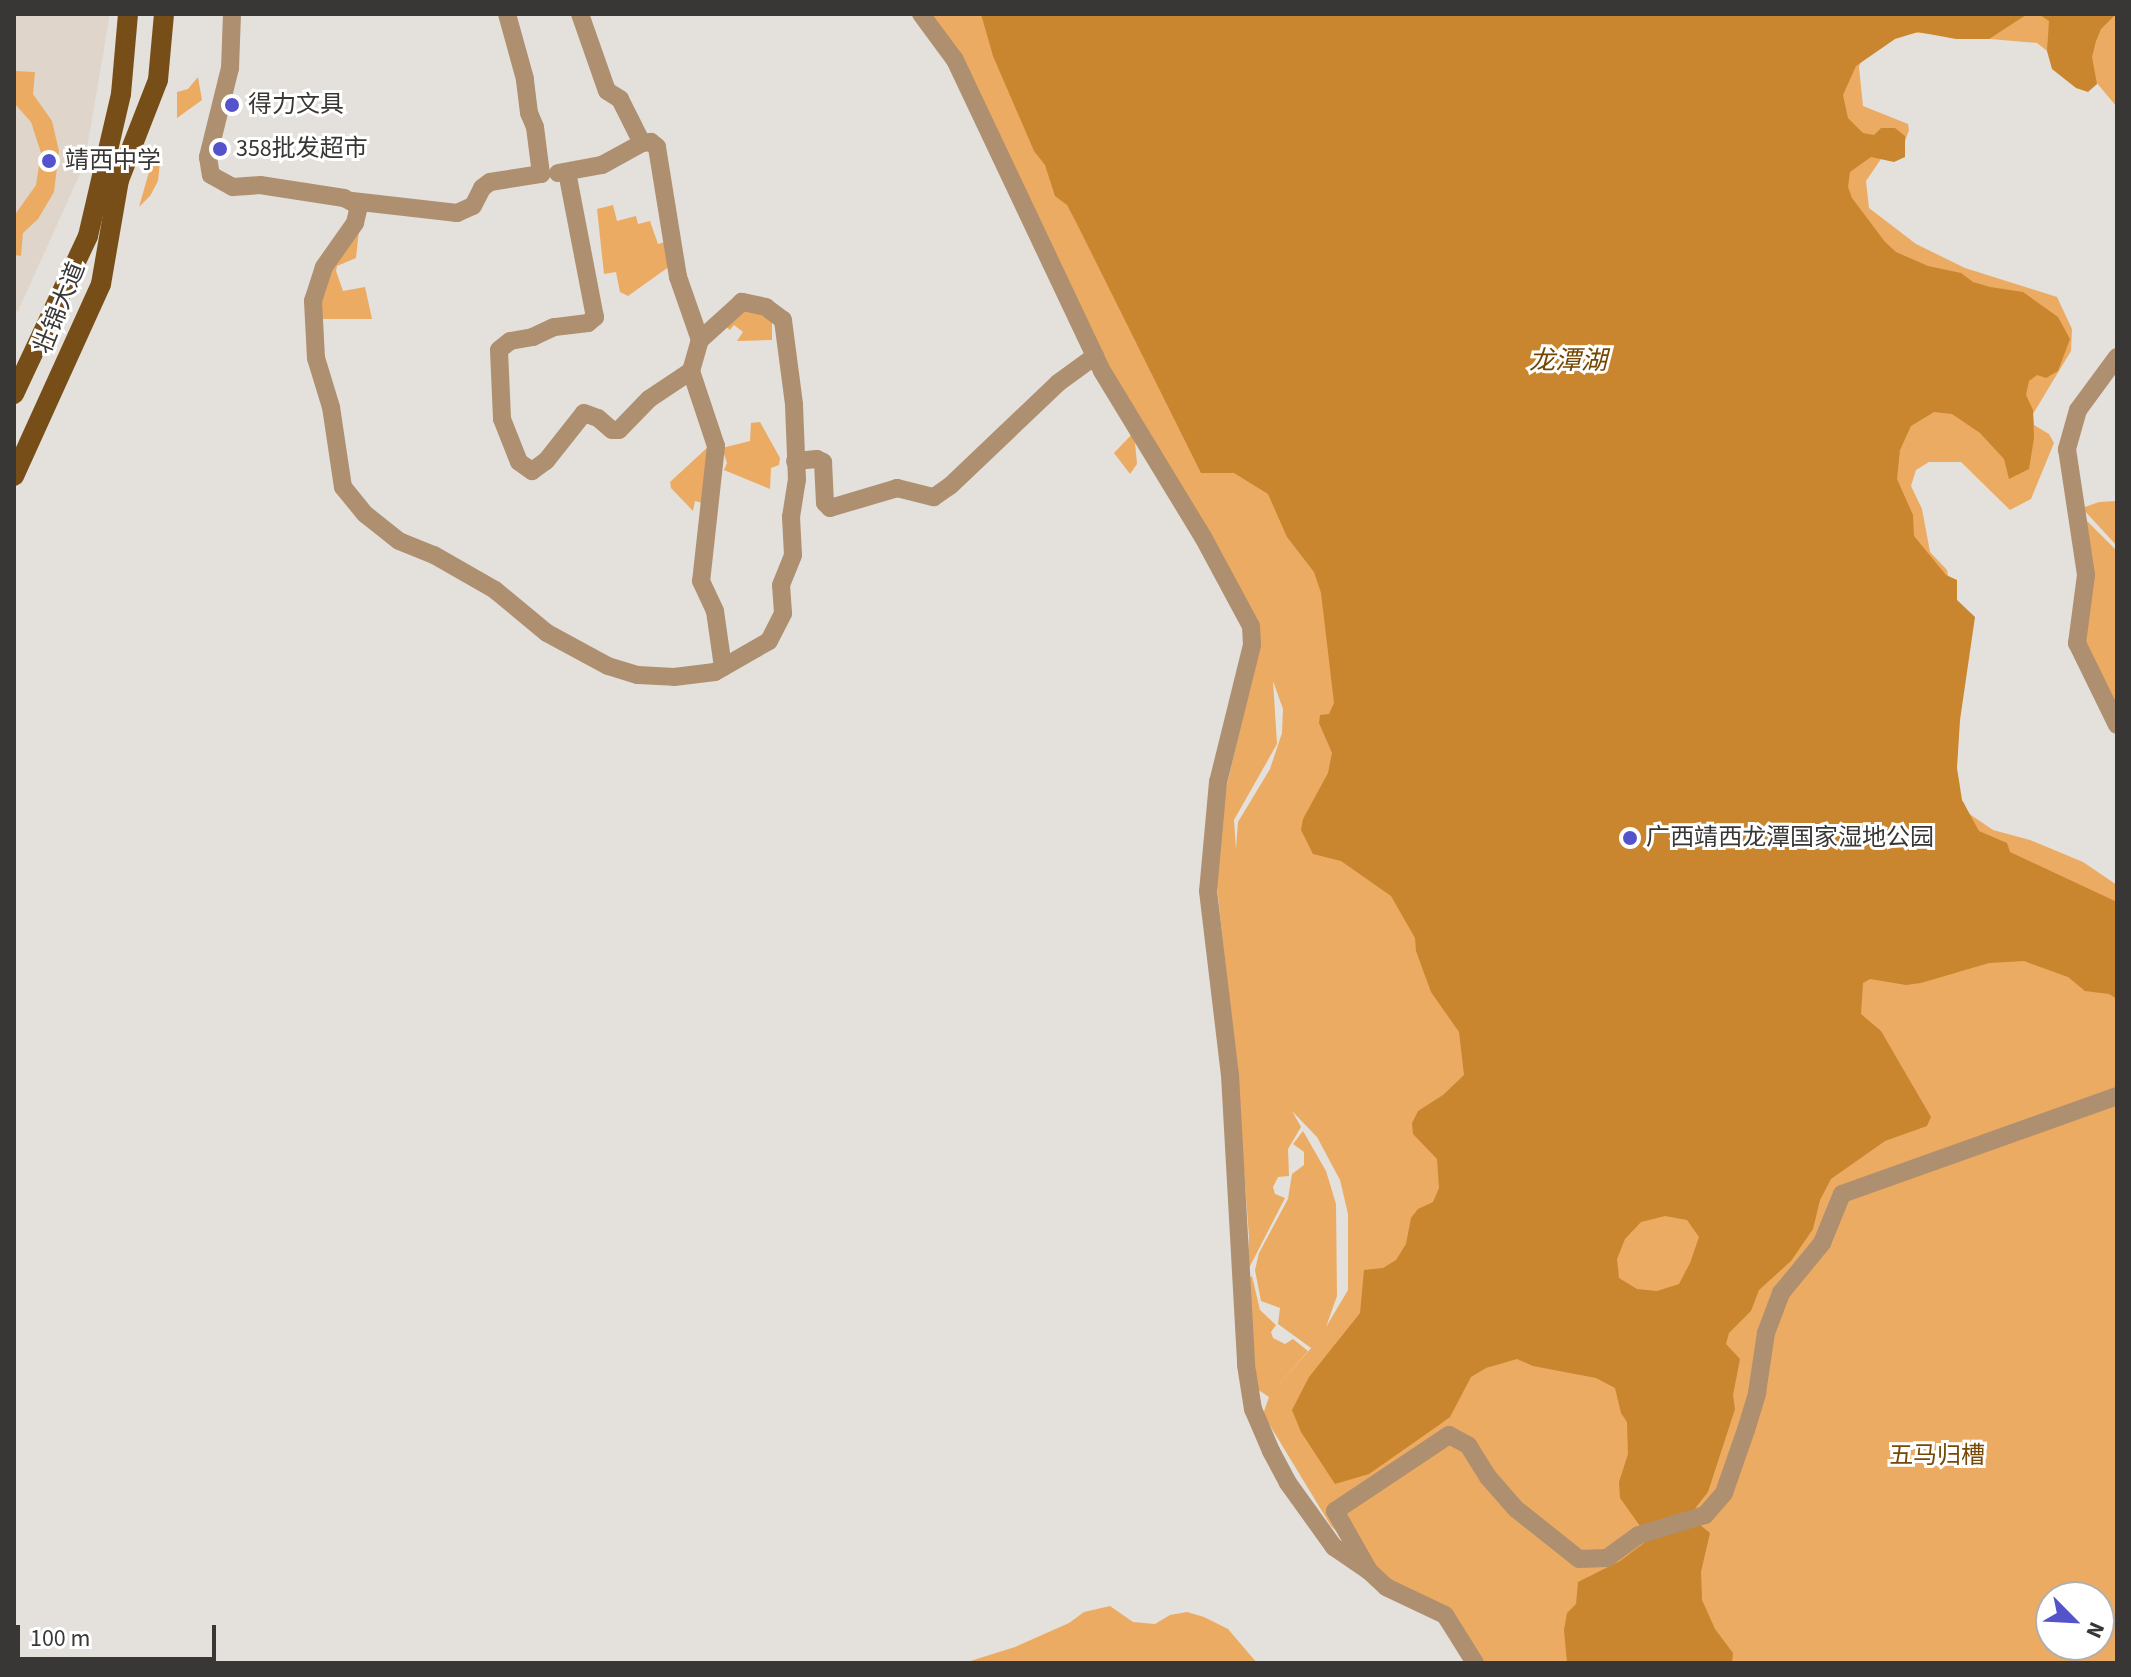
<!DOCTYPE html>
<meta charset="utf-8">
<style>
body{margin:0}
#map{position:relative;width:2131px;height:1677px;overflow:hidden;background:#e4e0db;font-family:"Source Sans 3","Noto Sans SC",sans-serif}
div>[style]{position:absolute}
.built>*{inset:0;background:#dfd5ca}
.green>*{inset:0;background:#ecab62}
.water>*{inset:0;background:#c9862e}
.minor>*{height:18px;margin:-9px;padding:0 9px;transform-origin:9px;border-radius:9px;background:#ae8f6f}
.major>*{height:20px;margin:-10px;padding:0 10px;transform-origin:10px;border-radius:10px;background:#784e18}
.dots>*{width:22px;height:22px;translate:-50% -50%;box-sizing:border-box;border:4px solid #fff;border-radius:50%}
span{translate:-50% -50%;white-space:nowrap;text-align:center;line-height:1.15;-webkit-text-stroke:6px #fff;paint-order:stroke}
.poi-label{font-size:24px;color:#393735}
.left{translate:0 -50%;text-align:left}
.street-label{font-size:24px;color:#393735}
.park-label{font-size:24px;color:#764804}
.water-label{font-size:26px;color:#744701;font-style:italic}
.frame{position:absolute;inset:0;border:16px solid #393735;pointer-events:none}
.north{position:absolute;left:2035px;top:1581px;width:80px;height:80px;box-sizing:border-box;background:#fff;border:2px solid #b0afae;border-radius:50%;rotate:114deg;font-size:22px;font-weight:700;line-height:32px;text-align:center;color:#393735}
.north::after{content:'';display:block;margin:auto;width:28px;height:36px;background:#5553cb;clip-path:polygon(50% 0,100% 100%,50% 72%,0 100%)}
.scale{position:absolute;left:16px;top:1625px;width:200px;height:36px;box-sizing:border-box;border:4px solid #393735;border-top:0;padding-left:10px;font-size:24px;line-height:28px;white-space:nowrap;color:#393735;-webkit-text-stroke:6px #fff;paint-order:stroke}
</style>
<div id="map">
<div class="built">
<div style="clip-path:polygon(14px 14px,110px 14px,84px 165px,18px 311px,14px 311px)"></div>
</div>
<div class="green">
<div style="clip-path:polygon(evenodd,931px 14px,2117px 14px,2117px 107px,2096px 82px,2069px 68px,2037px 43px,1909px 32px,1868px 40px,1859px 67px,1863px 106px,1908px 124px,1909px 130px,1902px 150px,1883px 156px,1866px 181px,1869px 208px,1916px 244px,1965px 268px,2057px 297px,2072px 329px,2071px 351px,2033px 414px,2034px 425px,2049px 434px,2054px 443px,2031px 499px,2010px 510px,1961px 462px,1929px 462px,1916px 470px,1911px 486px,1922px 509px,1930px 552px,1947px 570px,1953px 603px,1935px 774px,1964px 803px,1968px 813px,1993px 830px,2030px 840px,2083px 862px,2117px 885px,2117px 1663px,1474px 1663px,1460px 1637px,1371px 1565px,1331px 1526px,1263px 1414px,1269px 1397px,1257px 1389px,1248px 1279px,1252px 1276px,1260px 1310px,1276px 1325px,1271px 1332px,1273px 1338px,1285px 1344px,1293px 1339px,1308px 1351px,1274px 1390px,1320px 1338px,1311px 1348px,1278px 1324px,1280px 1308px,1261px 1301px,1255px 1270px,1259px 1253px,1288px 1199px,1292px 1174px,1304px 1165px,1304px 1152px,1293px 1144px,1303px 1131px,1326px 1171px,1336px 1204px,1337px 1296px,1326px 1327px,1348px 1290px,1348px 1214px,1340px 1180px,1317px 1137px,1292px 1111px,1301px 1127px,1288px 1149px,1289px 1176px,1278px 1177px,1273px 1187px,1275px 1194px,1285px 1198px,1247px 1272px,1249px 1237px,1235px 1051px,1217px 887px,1223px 802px,1259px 648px,1087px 347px,931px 14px,1273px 681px,1283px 709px,1282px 733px,1270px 769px,1238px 822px,1236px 849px,1234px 820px,1277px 744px,1273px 681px,931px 14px,2051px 1597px,2099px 1597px,2099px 1645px,2051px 1645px,2051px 1597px)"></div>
<div style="clip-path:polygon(14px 71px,35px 72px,33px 94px,52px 121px,59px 151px,54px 192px,38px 219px,23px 233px,21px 256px,14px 255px,14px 216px,36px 185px,41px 153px,31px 122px,14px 103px)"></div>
<div style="clip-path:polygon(198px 77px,202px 100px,177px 118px,177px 92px,188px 89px)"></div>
<div style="clip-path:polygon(157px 144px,160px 162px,158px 181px,150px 196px,139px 207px)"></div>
<div style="clip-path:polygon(613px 205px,617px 221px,636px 216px,638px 224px,650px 221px,658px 244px,669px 241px,670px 266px,628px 296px,620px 292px,616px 272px,604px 274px,597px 209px)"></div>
<div style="clip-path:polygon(359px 230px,356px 258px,337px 266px,336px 271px,343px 291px,365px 287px,372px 319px,318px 319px,324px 283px)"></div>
<div style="clip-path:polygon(743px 306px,772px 320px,772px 340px,737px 341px,743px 332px,734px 325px,730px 330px,722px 323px)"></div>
<div style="clip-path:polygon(760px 422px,780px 458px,779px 465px,771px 468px,770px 489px,724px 470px,727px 463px,722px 448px,750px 441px,751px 423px)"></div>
<div style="clip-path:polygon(1134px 432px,1137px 464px,1130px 474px,1114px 453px)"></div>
<div style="clip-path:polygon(709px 446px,706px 504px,695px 501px,693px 511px,671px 488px,670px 482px)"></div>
<div style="clip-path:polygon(2117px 501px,2117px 546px,2082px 508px,2099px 502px)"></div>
<div style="clip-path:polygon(2083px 517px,2117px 551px,2117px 717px,2082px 634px)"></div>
<div style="clip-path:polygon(1110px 1606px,1133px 1622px,1155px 1624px,1170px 1615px,1187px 1612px,1204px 1617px,1228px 1629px,1257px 1663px,964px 1663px,1015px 1647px,1069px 1623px,1084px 1612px)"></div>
</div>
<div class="water">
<div style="clip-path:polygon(evenodd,981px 14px,2116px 14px,2101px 29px,2096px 41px,2092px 57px,2097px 84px,2088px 92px,2076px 88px,2052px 69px,2047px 51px,2049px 21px,2040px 15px,2026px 15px,1989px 39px,1956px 39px,1918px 32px,1895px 39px,1856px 66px,1843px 95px,1848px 118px,1863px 133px,1874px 135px,1881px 128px,1895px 128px,1905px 136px,1905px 157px,1894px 162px,1871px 157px,1850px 172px,1848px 187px,1852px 198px,1885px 242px,1896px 252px,1928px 266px,1961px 273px,1973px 282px,1990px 287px,2023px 292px,2058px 317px,2070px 339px,2058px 371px,2046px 378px,2037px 375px,2029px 381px,2026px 395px,2033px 410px,2034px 438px,2029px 469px,2009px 479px,2004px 459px,1980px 433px,1952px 414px,1934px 412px,1911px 426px,1900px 450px,1897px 479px,1913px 515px,1914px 536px,1946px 575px,1957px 580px,1957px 600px,1975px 617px,1960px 720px,1957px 768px,1962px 800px,1979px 831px,2007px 843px,2010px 852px,2117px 902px,2117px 999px,2109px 994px,2085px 991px,2068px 977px,2024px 961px,1989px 963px,1921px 983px,1906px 985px,1870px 979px,1863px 983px,1861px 1014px,1881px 1031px,1931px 1117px,1927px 1126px,1885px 1141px,1831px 1179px,1820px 1200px,1813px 1229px,1791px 1261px,1759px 1290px,1751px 1311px,1729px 1333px,1726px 1344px,1740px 1359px,1733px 1395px,1735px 1409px,1708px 1492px,1693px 1511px,1695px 1521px,1710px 1533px,1701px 1572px,1702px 1600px,1715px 1629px,1733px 1653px,1732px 1663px,1567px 1663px,1564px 1630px,1567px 1613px,1576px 1604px,1578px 1582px,1620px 1561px,1644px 1543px,1645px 1533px,1620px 1498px,1619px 1482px,1628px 1454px,1627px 1422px,1621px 1413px,1615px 1388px,1596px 1378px,1533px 1366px,1517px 1359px,1486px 1368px,1471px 1377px,1450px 1417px,1439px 1425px,1369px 1474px,1335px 1484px,1301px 1432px,1292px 1410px,1309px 1377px,1360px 1313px,1364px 1270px,1383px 1268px,1396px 1260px,1406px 1244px,1411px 1218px,1418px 1209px,1433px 1202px,1439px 1188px,1437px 1159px,1413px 1134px,1412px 1123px,1418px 1111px,1443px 1095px,1464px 1075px,1459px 1032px,1431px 992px,1416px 951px,1415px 938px,1391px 896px,1341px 861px,1313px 854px,1301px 830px,1303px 819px,1328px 773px,1332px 753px,1319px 723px,1320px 715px,1329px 714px,1334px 703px,1321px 593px,1314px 572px,1287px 537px,1268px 494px,1234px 473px,1201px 473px,1076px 222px,1067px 205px,1055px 196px,1045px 165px,1034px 151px,993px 56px,981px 14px,1665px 1216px,1687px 1220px,1699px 1237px,1690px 1263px,1679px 1284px,1657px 1291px,1637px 1289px,1619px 1278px,1617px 1259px,1625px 1239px,1641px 1222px,1665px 1216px)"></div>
</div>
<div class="minor">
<div style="left:232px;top:14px;width:54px;rotate:92.1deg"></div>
<div style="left:230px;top:68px;width:92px;rotate:103.9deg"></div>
<div style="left:208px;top:157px;width:18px;rotate:81deg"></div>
<div style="left:211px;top:175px;width:25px;rotate:29deg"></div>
<div style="left:233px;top:187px;width:27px;rotate:-4deg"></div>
<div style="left:260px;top:185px;width:85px;rotate:8.8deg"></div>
<div style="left:344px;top:198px;width:13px;rotate:27deg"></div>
<div style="left:356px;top:204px;width:6px;rotate:72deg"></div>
<div style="left:358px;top:210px;width:13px;rotate:103deg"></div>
<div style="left:355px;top:223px;width:54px;rotate:125.2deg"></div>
<div style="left:324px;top:267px;width:36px;rotate:108deg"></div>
<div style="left:313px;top:301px;width:57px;rotate:87deg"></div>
<div style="left:316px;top:358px;width:51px;rotate:73deg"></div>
<div style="left:331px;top:407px;width:81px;rotate:81.5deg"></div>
<div style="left:343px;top:487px;width:35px;rotate:51deg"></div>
<div style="left:365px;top:514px;width:43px;rotate:38.5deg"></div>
<div style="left:399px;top:541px;width:38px;rotate:22deg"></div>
<div style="left:434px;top:555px;width:70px;rotate:29.8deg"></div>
<div style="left:495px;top:590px;width:67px;rotate:39.6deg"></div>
<div style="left:547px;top:633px;width:69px;rotate:28.4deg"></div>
<div style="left:608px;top:666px;width:31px;rotate:17deg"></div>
<div style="left:638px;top:675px;width:36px;rotate:3deg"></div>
<div style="left:674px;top:677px;width:41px;rotate:-7deg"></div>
<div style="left:715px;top:672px;width:62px;rotate:-29.9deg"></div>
<div style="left:769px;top:641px;width:31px;rotate:-63deg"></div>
<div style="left:783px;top:613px;width:28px;rotate:-94deg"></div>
<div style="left:781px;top:585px;width:32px;rotate:-68deg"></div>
<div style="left:793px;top:555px;width:38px;rotate:-93deg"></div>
<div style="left:791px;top:517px;width:37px;rotate:-81deg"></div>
<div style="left:797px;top:480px;width:76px;rotate:-92.3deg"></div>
<div style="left:794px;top:404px;width:85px;rotate:-97.5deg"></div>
<div style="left:783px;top:320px;width:21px;rotate:-143deg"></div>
<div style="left:766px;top:307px;width:25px;rotate:-168deg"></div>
<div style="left:742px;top:302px;width:57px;rotate:137.9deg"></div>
<div style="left:921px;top:14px;width:57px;rotate:53.5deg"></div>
<div style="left:955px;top:60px;width:344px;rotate:64.7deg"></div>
<div style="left:1102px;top:371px;width:194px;rotate:58.7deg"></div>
<div style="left:1203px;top:537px;width:101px;rotate:61.7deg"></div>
<div style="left:1251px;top:626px;width:19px;rotate:87deg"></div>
<div style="left:1252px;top:645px;width:141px;rotate:103.9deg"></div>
<div style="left:1218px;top:782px;width:109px;rotate:95.2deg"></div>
<div style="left:1208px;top:891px;width:185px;rotate:83.2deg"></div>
<div style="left:1230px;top:1075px;width:290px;rotate:86.8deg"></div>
<div style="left:1246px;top:1365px;width:45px;rotate:81deg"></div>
<div style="left:1253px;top:1409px;width:46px;rotate:66.8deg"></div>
<div style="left:1271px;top:1451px;width:36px;rotate:62deg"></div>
<div style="left:1288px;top:1483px;width:79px;rotate:54.3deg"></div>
<div style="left:1334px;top:1547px;width:42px;rotate:34.4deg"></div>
<div style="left:1369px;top:1571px;width:69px;rotate:-119.5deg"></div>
<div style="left:1335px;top:1511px;width:137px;rotate:-33.7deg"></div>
<div style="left:1449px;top:1435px;width:21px;rotate:28deg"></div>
<div style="left:1468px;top:1445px;width:38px;rotate:58deg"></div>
<div style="left:1488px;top:1477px;width:43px;rotate:48.8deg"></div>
<div style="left:1516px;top:1509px;width:80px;rotate:38.4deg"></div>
<div style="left:1579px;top:1559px;width:28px;rotate:-2deg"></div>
<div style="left:1607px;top:1558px;width:39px;rotate:-36deg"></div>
<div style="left:1639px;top:1535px;width:69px;rotate:-16.9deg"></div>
<div style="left:1705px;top:1515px;width:29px;rotate:-49deg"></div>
<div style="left:1724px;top:1493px;width:67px;rotate:-70.8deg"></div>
<div style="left:1746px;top:1430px;width:39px;rotate:-73deg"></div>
<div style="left:1757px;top:1393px;width:61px;rotate:-81.5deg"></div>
<div style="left:1766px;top:1333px;width:43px;rotate:-69.4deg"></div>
<div style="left:1781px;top:1293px;width:65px;rotate:-50.6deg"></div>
<div style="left:1822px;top:1243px;width:53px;rotate:-67.8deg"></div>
<div style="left:1842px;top:1194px;width:292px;rotate:-19.6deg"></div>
<div style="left:567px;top:172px;width:148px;rotate:79.1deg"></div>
<div style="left:595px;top:317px;width:9px;rotate:139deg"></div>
<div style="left:588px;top:323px;width:34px;rotate:173deg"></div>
<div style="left:554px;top:327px;width:23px;rotate:155deg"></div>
<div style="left:533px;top:337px;width:23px;rotate:170deg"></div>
<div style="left:510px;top:341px;width:14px;rotate:141deg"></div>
<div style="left:499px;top:350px;width:69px;rotate:87.5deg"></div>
<div style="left:502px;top:419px;width:46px;rotate:68.4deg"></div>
<div style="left:519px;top:462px;width:16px;rotate:35deg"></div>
<div style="left:532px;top:471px;width:17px;rotate:-36deg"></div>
<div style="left:546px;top:461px;width:61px;rotate:-51.6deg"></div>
<div style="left:584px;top:413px;width:15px;rotate:20deg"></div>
<div style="left:598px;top:418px;width:18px;rotate:41deg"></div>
<div style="left:612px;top:430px;width:7px"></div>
<div style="left:619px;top:430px;width:43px;rotate:-45.9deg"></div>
<div style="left:649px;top:399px;width:50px;rotate:-33.7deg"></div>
<div style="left:691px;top:371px;width:32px;rotate:-74deg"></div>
<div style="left:700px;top:340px;width:67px;rotate:-109.2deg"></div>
<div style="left:678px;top:277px;width:132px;rotate:-99.2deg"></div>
<div style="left:657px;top:147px;width:8px;rotate:-140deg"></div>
<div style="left:651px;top:142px;width:9px;rotate:174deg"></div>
<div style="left:642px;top:143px;width:49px;rotate:-116.6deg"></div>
<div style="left:620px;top:99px;width:15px;rotate:-148deg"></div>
<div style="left:607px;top:91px;width:82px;rotate:-109.3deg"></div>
<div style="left:558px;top:173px;width:45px;rotate:-10.3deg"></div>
<div style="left:602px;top:165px;width:46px;rotate:-28.8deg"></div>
<div style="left:352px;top:201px;width:106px;rotate:6.5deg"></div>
<div style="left:457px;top:213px;width:17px;rotate:-24deg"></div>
<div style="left:473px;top:206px;width:20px;rotate:-63deg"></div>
<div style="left:482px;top:188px;width:10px;rotate:-37deg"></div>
<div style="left:490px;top:182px;width:52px;rotate:-8.9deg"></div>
<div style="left:541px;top:174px;width:47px;rotate:-97.3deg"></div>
<div style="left:535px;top:127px;width:15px;rotate:-113deg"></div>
<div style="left:529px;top:113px;width:34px;rotate:-97deg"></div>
<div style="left:525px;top:79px;width:67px;rotate:-105.5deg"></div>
<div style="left:2117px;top:357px;width:66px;rotate:126.3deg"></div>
<div style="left:2078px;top:410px;width:41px;rotate:105.8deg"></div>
<div style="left:2067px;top:449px;width:127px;rotate:81.4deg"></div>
<div style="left:2086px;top:575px;width:69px;rotate:97.5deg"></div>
<div style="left:2077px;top:643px;width:91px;rotate:64deg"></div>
<div style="left:691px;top:371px;width:79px;rotate:71.6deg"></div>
<div style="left:716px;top:446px;width:136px;rotate:96.3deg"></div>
<div style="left:701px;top:581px;width:33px;rotate:65deg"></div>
<div style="left:715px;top:611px;width:57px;rotate:81.9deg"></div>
<div style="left:795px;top:461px;width:22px;rotate:-5deg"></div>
<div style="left:817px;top:459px;width:7px;rotate:27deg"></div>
<div style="left:823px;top:462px;width:41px;rotate:87.2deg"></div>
<div style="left:825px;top:503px;width:7px;rotate:45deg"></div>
<div style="left:830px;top:508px;width:70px;rotate:-16.6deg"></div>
<div style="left:897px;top:488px;width:38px;rotate:14deg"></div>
<div style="left:934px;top:497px;width:19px;rotate:-35deg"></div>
<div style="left:950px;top:486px;width:149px;rotate:-43.6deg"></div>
<div style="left:1058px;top:383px;width:46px;rotate:-36.1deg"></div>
<div style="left:1369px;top:1571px;width:23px;rotate:43deg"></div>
<div style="left:1386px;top:1587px;width:65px;rotate:25.4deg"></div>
<div style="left:1445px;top:1615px;width:57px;rotate:58deg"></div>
</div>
<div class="major">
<div style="left:14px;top:394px;width:174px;rotate:-64.9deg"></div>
<div style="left:88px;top:236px;width:146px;rotate:-76.9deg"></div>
<div style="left:121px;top:94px;width:80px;rotate:-85deg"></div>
<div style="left:14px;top:476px;width:211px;rotate:-65.6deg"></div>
<div style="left:101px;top:284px;width:106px;rotate:-80.2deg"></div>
<div style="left:119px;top:180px;width:107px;rotate:-68.7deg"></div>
<div style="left:158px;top:80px;width:66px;rotate:-84.8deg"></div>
</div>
<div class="dots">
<div style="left:232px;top:105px;background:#5553cb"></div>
<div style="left:220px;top:149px;background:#5553cb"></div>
<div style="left:49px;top:161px;background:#5553cb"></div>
<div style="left:1630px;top:838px;background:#5553cb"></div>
</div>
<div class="poi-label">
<span class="left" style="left:248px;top:105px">得力文具</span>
<span class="left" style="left:236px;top:149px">358批发超市</span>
<span class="left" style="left:65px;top:161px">靖西中学</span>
<span class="left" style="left:1646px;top:838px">广西靖西龙潭国家湿地公园</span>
</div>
<div class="street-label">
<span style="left:60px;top:308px;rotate:-68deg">壮锦大道</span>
</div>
<div class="park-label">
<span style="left:1937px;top:1456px">五马归槽</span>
</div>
<div class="water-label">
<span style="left:1568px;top:361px">龙潭湖</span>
</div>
<div class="frame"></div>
<div class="north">N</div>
<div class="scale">100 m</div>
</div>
